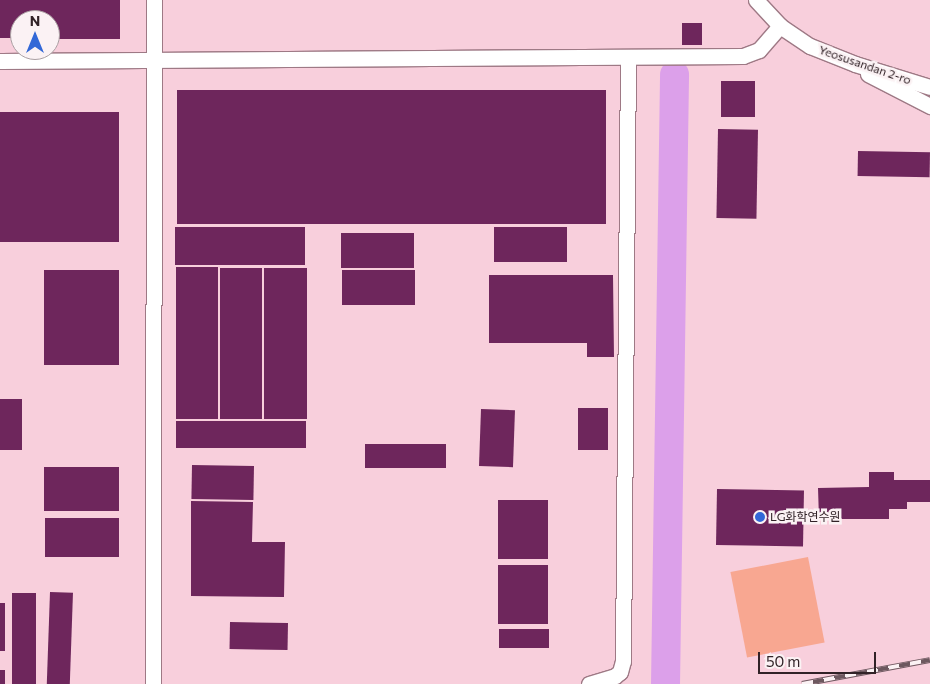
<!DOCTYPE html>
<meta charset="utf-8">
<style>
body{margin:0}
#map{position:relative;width:930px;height:684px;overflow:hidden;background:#ffdde7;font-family:Commissioner,"Noto Sans KR",sans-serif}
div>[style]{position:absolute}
.built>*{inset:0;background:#f8cfdc}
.green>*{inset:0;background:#f8a791;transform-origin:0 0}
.river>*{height:29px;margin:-14.5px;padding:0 14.5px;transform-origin:14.5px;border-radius:14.5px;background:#dca0ea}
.building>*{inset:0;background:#6e265c;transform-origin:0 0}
.roads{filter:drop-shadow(1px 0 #9e7985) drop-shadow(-1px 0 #9e7985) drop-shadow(0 1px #9e7985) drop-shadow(0 -1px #9e7985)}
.minor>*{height:15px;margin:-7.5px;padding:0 7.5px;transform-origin:7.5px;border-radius:7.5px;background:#fff}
.rail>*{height:5.5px;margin-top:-2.75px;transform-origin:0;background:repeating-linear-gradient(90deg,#fbf2f4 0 11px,#6d585f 0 22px);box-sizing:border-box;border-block:1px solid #6d585f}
.dots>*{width:14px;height:14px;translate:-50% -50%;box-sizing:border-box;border:2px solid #fbf2f4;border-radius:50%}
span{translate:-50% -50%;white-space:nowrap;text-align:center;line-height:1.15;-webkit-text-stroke:5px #fbf2f4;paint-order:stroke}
.street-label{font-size:12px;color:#312227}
.poi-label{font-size:12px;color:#312227}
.left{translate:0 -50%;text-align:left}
.north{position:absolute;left:10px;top:10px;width:50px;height:50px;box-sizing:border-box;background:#fbf2f4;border:1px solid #aa9fa2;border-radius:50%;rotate:0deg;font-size:14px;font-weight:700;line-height:20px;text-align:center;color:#312227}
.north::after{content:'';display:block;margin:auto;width:18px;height:22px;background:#3268d7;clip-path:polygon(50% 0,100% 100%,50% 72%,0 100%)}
.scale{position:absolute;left:758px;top:652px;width:118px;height:22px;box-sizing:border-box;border:2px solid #312227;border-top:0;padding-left:6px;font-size:15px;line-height:18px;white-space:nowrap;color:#312227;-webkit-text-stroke:4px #fbf2f4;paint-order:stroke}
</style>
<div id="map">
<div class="built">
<div style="clip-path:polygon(evenodd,0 0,930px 0,930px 684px,0 684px,0 0,20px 20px,50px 20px,50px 50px,20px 50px,20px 20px)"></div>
</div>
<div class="green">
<div style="left:808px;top:557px;width:87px;height:79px;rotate:79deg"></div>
</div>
<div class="river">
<div style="left:665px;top:684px;width:610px;rotate:-89.15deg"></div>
</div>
<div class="building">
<div style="clip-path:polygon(0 0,120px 0,120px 39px,50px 39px,50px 20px,20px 20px,20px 38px,0 38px)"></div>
<div style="left:682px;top:23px;width:20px;height:22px"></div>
<div style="left:721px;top:81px;width:34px;height:36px"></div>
<div style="left:177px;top:90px;width:429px;height:134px"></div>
<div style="left:119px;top:112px;width:130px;height:119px;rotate:90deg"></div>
<div style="left:718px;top:129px;width:40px;height:89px;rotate:1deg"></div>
<div style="left:858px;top:151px;width:72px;height:25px;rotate:1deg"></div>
<div style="left:175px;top:227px;width:130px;height:38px"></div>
<div style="left:494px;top:227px;width:73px;height:35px"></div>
<div style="left:341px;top:233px;width:73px;height:35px"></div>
<div style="left:176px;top:267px;width:42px;height:152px"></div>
<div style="left:220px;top:268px;width:42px;height:151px"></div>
<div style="left:264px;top:268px;width:43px;height:151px"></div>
<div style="left:44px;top:270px;width:75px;height:95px"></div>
<div style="left:342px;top:270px;width:73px;height:35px"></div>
<div style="clip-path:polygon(489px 275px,613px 275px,614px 357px,587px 357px,587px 343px,489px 343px)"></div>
<div style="left:0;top:399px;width:22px;height:51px"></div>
<div style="left:578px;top:408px;width:30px;height:42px"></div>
<div style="left:481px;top:409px;width:34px;height:57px;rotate:2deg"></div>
<div style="left:176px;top:421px;width:130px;height:27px"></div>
<div style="left:365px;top:444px;width:81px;height:24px"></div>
<div style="left:192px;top:465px;width:62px;height:34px;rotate:1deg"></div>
<div style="left:44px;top:467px;width:75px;height:44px"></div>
<div style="clip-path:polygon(869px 472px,894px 472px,894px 480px,930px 480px,930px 502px,907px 502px,907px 509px,889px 509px,889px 519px,819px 519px,818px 488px,869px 487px)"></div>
<div style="left:717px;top:489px;width:87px;height:56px;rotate:1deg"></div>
<div style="left:498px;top:500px;width:50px;height:59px"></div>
<div style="clip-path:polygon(191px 501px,253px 502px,252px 542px,285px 542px,284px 597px,191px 596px)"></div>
<div style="left:45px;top:518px;width:74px;height:39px"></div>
<div style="left:498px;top:565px;width:50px;height:59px"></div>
<div style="left:50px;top:592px;width:23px;height:92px;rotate:2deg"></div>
<div style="left:12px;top:593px;width:24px;height:91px"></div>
<div style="left:0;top:603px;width:5px;height:48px"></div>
<div style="left:230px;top:622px;width:58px;height:27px;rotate:1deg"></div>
<div style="left:499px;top:629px;width:50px;height:19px"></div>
<div style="left:0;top:670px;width:5px;height:14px"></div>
</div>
<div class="roads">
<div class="minor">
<div style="left:756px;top:0;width:35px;rotate:47deg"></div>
<div style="left:780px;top:26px;width:36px;rotate:34deg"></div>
<div style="left:810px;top:46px;width:48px;rotate:21.8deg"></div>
<div style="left:855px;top:64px;width:78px;rotate:17deg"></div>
<div style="left:0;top:61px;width:743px;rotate:-0.39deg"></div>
<div style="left:743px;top:56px;width:17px;rotate:-21deg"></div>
<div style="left:759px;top:50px;width:32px;rotate:-49deg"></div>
<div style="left:868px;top:74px;width:70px;rotate:27.3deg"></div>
<div style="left:153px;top:684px;width:684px;rotate:-89.92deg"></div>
<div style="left:589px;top:684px;width:27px;rotate:-17deg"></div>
<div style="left:615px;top:676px;width:6px;rotate:-39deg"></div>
<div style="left:620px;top:672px;width:11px;rotate:-75deg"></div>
<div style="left:623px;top:661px;width:604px;rotate:-89.53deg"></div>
</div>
</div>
<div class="rail">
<div style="left:802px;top:684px;width:130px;rotate:-10.6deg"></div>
</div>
<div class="dots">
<div style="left:760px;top:517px;background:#3268d7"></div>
</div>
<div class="street-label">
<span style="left:865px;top:65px;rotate:19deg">Yeosusandan 2-ro</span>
</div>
<div class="poi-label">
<span class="left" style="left:770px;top:517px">LG화학연수원</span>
</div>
<div class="north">N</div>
<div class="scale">50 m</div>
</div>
